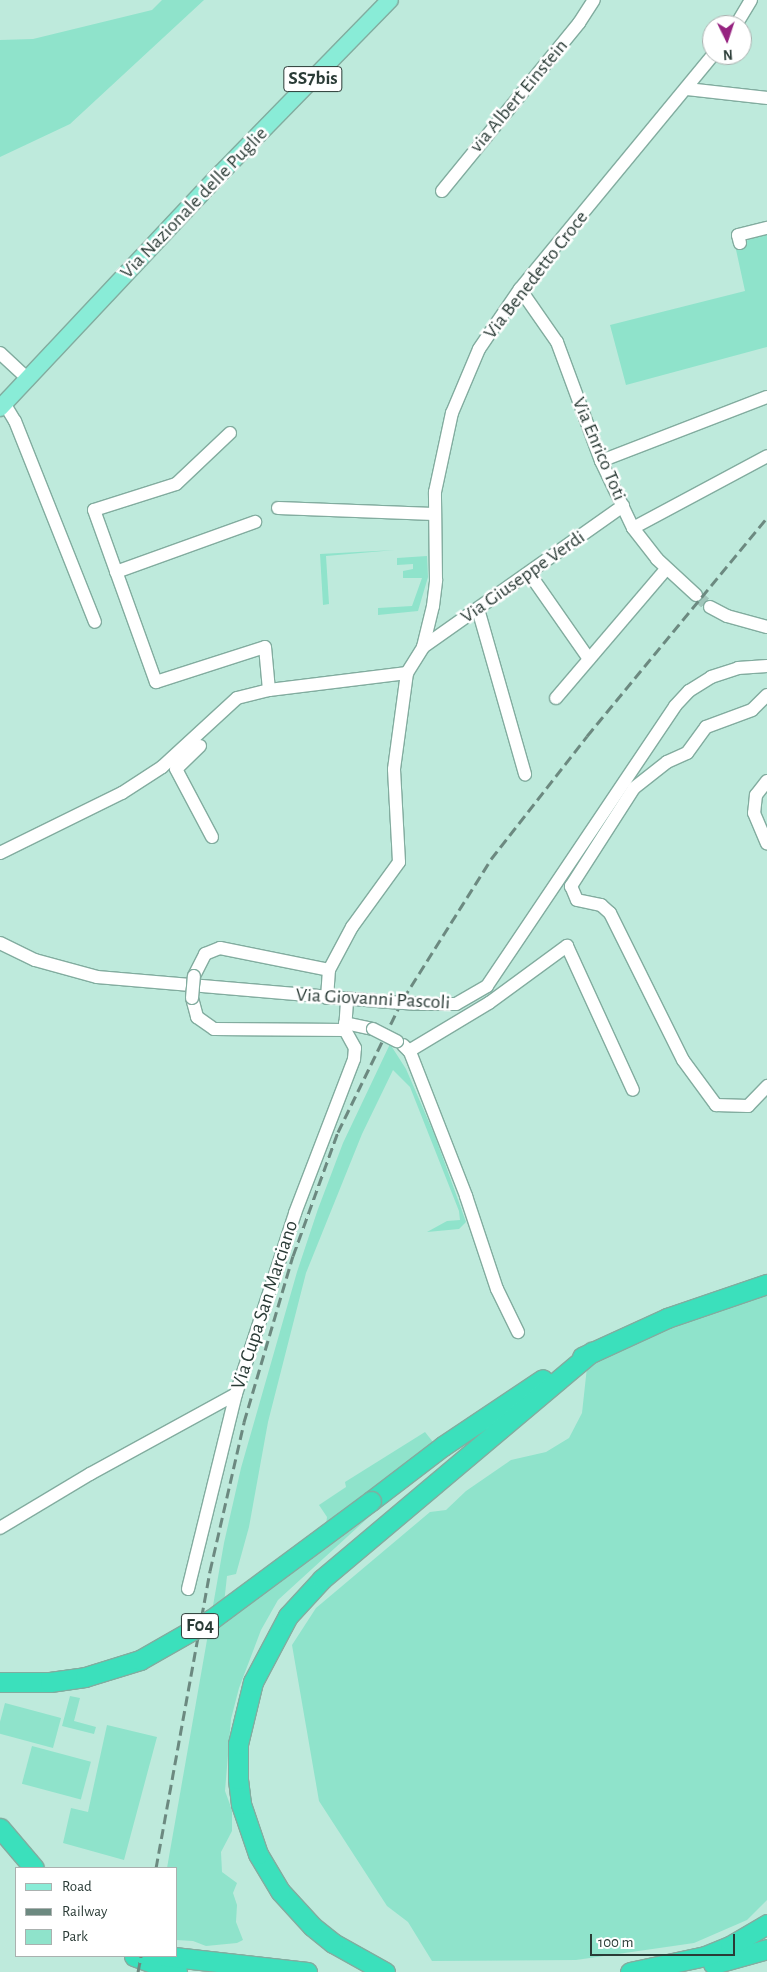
<!DOCTYPE html>
<style>
body{margin:0}
#map{position:relative;width:767px;height:1972px;overflow:hidden;background:#beeadc;font-family:"Alegreya Sans",sans-serif}
div>[style]{position:absolute}
.green>*{inset:0;background:#8fe3cb;transform-origin:0 0}
.minor-tunnel>*{height:12px;margin-top:-6px;transform-origin:0;background:repeating-linear-gradient(90deg,#a0c7bb 0 12px,transparent 0 18px)}
.roads{filter:drop-shadow(1px 0 #82ac9f) drop-shadow(-1px 0 #82ac9f) drop-shadow(0 1px #82ac9f) drop-shadow(0 -1px #82ac9f)}
.minor>*{height:12px;margin:-6px;padding:0 6px;transform-origin:6px;border-radius:6px;background:#fff}
.major>*{height:16px;margin:-8px;padding:0 8px;transform-origin:8px;border-radius:8px;background:#89ecd7}
.highway>*{height:19px;margin:-9.5px;padding:0 9.5px;transform-origin:9.5px;border-radius:9.5px;background:#3be0bc}
.rail>*{height:3px;margin-top:-1.5px;transform-origin:0;background:repeating-linear-gradient(90deg,#6c8980 0 10px,transparent 0 15px)}
.bridges{filter:drop-shadow(1px 0 #82ac9f) drop-shadow(-1px 0 #82ac9f) drop-shadow(0 1px #82ac9f) drop-shadow(0 -1px #82ac9f)}
.minor-bridge>*{height:12px;margin:-6px;padding:0 6px;transform-origin:6px;border-radius:6px;background:#fff}
.highway-bridge>*{height:19px;margin:-9.5px;padding:0 9.5px;transform-origin:9.5px;border-radius:9.5px;background:#3be0bc}
span{translate:-50% -50%;white-space:nowrap;text-align:center;line-height:1.15;-webkit-text-stroke:5px #fff;paint-order:stroke}
.shield-label span{padding:1px 4px;background:#fff;border:1px solid;border-radius:4px;-webkit-text-stroke-width:0}
.shield-label{font-size:19px;color:#2a3b36;font-weight:700}
.street-label{font-size:20px;color:#2a3b36}
.legend{position:absolute;left:15px;top:1867px;width:162px;height:90px;box-sizing:border-box;background:#fff;border:1px solid #aab1af;margin:0;padding:6px 9px;list-style:none;font-size:15px;color:#2a3b36}
.legend li{display:flex;align-items:center;gap:10px;height:25px}
.legend b{width:25px;border:1px solid #aab1af}
.north{position:absolute;left:702px;top:15px;width:50px;height:50px;box-sizing:border-box;background:#fff;border:1px solid #aab1af;border-radius:50%;rotate:176deg;font-size:14px;font-weight:700;line-height:20px;text-align:center;color:#2a3b36}
.north::after{content:'';display:block;margin:auto;width:18px;height:22px;background:#962380;clip-path:polygon(50% 0,100% 100%,50% 72%,0 100%)}
.scale{position:absolute;left:590px;top:1934px;width:145px;height:22px;box-sizing:border-box;border:2px solid #2a3b36;border-top:0;padding-left:6px;font-size:15px;line-height:18px;white-space:nowrap;color:#2a3b36;-webkit-text-stroke:4px #fff;paint-order:stroke}
</style>
<div id="map">
<div class="green">
<div style="clip-path:polygon(162px 0,204px 0,70px 124px,0 157px,0 40px,33px 39px,152px 10px)"></div>
<div style="clip-path:polygon(767px 233px,767px 347px,626px 385px,610px 325px,745px 291px,735px 245px)"></div>
<div style="clip-path:polygon(395px 550px,326px 556px,329px 604px,323px 605px,320px 554px)"></div>
<div style="clip-path:polygon(427px 556px,428px 577px,418px 611px,378px 615px,378px 608px,412px 606px,422px 578px,403px 578px,403px 571px,413px 569px,413px 564px,397px 565px,397px 558px)"></div>
<div style="clip-path:polygon(390px 1044px,406px 1069px,435px 1136px,466px 1222px,459px 1229px,427px 1232px,447px 1221px,460px 1220px,459px 1211px,410px 1087px,393px 1070px,362px 1134px,306px 1273px,268px 1422px,249px 1527px,236px 1574px,227px 1576px,222px 1622px,323px 1548px,327px 1517px,319px 1505px,346px 1487px,345px 1482px,425px 1432px,433px 1442px,370px 1516px,278px 1600px,261px 1630px,239px 1688px,231px 1719px,225px 1791px,232px 1810px,232px 1831px,221px 1852px,222px 1872px,237px 1883px,233px 1893px,237px 1905px,236px 1922px,243px 1940px,237px 1943px,206px 1946px,193px 1941px,176px 1940px,176px 1868px,167px 1868px,224px 1543px,241px 1468px,297px 1272px,318px 1209px,343px 1143px)"></div>
<div style="clip-path:polygon(767px 1292px,767px 1900px,747px 1920px,694px 1943px,576px 1960px,432px 1961px,408px 1922px,387px 1906px,319px 1801px,292px 1645px,316px 1608px,430px 1512px,446px 1510px,466px 1491px,511px 1460px,546px 1452px,569px 1438px,582px 1413px,587px 1367px,651px 1334px)"></div>
<div style="clip-path:polygon(70px 1696px,80px 1698px,74px 1721px,96px 1727px,94px 1734px,62px 1726px)"></div>
<div style="left:5px;top:1703px;width:58px;height:31px;rotate:15deg"></div>
<div style="clip-path:polygon(107px 1725px,157px 1737px,124px 1860px,63px 1843px,71px 1808px,88px 1812px)"></div>
<div style="left:32px;top:1746px;width:61px;height:39px;rotate:15deg"></div>
</div>
<div class="minor-tunnel">
<div style="left:696px;top:595px;width:18px;rotate:41deg"></div>
</div>
<div class="roads">
<div class="minor">
<div style="left:736px;top:25px;width:29px;rotate:-59deg"></div>
<div style="left:687px;top:89px;width:81px;rotate:6.4deg"></div>
<div style="left:442px;top:191px;width:217px;rotate:-50.8deg"></div>
<div style="left:579px;top:23px;width:27px;rotate:-57deg"></div>
<div style="left:740px;top:243px;width:8px;rotate:-104deg"></div>
<div style="left:738px;top:235px;width:30px;rotate:-14deg"></div>
<div style="left:520px;top:289px;width:65px;rotate:55.1deg"></div>
<div style="left:557px;top:342px;width:127px;rotate:69.7deg"></div>
<div style="left:601px;top:461px;width:74px;rotate:64.5deg"></div>
<div style="left:633px;top:528px;width:39px;rotate:52deg"></div>
<div style="left:657px;top:559px;width:53px;rotate:42.7deg"></div>
<div style="left:0;top:353px;width:37px;rotate:43deg"></div>
<div style="left:4px;top:403px;width:21px;rotate:59deg"></div>
<div style="left:15px;top:421px;width:216px;rotate:68.3deg"></div>
<div style="left:230px;top:433px;width:74px;rotate:136.6deg"></div>
<div style="left:176px;top:484px;width:86px;rotate:162.4deg"></div>
<div style="left:94px;top:510px;width:183px;rotate:70.2deg"></div>
<div style="left:156px;top:682px;width:114px;rotate:-17.8deg"></div>
<div style="left:265px;top:647px;width:43px;rotate:84.7deg"></div>
<div style="left:601px;top:461px;width:178px;rotate:-21.1deg"></div>
<div style="left:278px;top:508px;width:156px;rotate:2.2deg"></div>
<div style="left:633px;top:528px;width:152px;rotate:-28.2deg"></div>
<div style="left:116px;top:572px;width:148px;rotate:-19.8deg"></div>
<div style="left:529px;top:573px;width:105px;rotate:55.1deg"></div>
<div style="left:710px;top:607px;width:19px;rotate:28deg"></div>
<div style="left:727px;top:616px;width:41px;rotate:15.4deg"></div>
<div style="left:478px;top:609px;width:172px;rotate:74.1deg"></div>
<div style="left:423px;top:647px;width:245px;rotate:-35.2deg"></div>
<div style="left:767px;top:695px;width:21px;rotate:135deg"></div>
<div style="left:752px;top:710px;width:49px;rotate:159.7deg"></div>
<div style="left:706px;top:727px;width:32px;rotate:126deg"></div>
<div style="left:687px;top:753px;width:22px;rotate:156deg"></div>
<div style="left:667px;top:762px;width:42px;rotate:141.8deg"></div>
<div style="left:634px;top:788px;width:117px;rotate:122.7deg"></div>
<div style="left:571px;top:886px;width:15px;rotate:67deg"></div>
<div style="left:577px;top:900px;width:25px;rotate:12deg"></div>
<div style="left:601px;top:905px;width:12px;rotate:42deg"></div>
<div style="left:610px;top:913px;width:164px;rotate:63.6deg"></div>
<div style="left:683px;top:1060px;width:56px;rotate:53.7deg"></div>
<div style="left:716px;top:1105px;width:32px;rotate:2deg"></div>
<div style="left:748px;top:1106px;width:28px;rotate:-46deg"></div>
<div style="left:556px;top:698px;width:170px;rotate:-49.5deg"></div>
<div style="left:200px;top:746px;width:33px;rotate:136deg"></div>
<div style="left:176px;top:769px;width:77px;rotate:62.1deg"></div>
<div style="left:767px;top:781px;width:18px;rotate:128deg"></div>
<div style="left:756px;top:795px;width:18px;rotate:96deg"></div>
<div style="left:754px;top:813px;width:33px;rotate:67deg"></div>
<div style="left:0;top:853px;width:136px;rotate:-26.2deg"></div>
<div style="left:122px;top:793px;width:48px;rotate:-33deg"></div>
<div style="left:162px;top:767px;width:102px;rotate:-42.6deg"></div>
<div style="left:237px;top:698px;width:33px;rotate:-14deg"></div>
<div style="left:269px;top:690px;width:139px;rotate:-7deg"></div>
<div style="left:0;top:943px;width:39px;rotate:26deg"></div>
<div style="left:35px;top:960px;width:64px;rotate:15.3deg"></div>
<div style="left:97px;top:977px;width:293px;rotate:4.9deg"></div>
<div style="left:194px;top:976px;width:25px;rotate:-63deg"></div>
<div style="left:205px;top:954px;width:16px;rotate:-22deg"></div>
<div style="left:220px;top:948px;width:111px;rotate:11.4deg"></div>
<div style="left:192px;top:998px;width:20px;rotate:75deg"></div>
<div style="left:197px;top:1017px;width:21px;rotate:35deg"></div>
<div style="left:214px;top:1029px;width:131px;rotate:0.4deg"></div>
<div style="left:327px;top:998px;width:28px;rotate:-86deg"></div>
<div style="left:329px;top:970px;width:49px;rotate:-61.9deg"></div>
<div style="left:352px;top:927px;width:80px;rotate:-54.1deg"></div>
<div style="left:399px;top:862px;width:93px;rotate:-93.1deg"></div>
<div style="left:394px;top:769px;width:97px;rotate:-82.3deg"></div>
<div style="left:407px;top:673px;width:31px;rotate:-58deg"></div>
<div style="left:423px;top:647px;width:42px;rotate:-76.3deg"></div>
<div style="left:433px;top:606px;width:26px;rotate:-83deg"></div>
<div style="left:436px;top:580px;width:88px;rotate:-90.7deg"></div>
<div style="left:435px;top:492px;width:81px;rotate:-77.9deg"></div>
<div style="left:452px;top:413px;width:69px;rotate:-67.1deg"></div>
<div style="left:479px;top:349px;width:73px;rotate:-55.7deg"></div>
<div style="left:520px;top:289px;width:303px;rotate:-50.5deg"></div>
<div style="left:415px;top:1004px;width:41px"></div>
<div style="left:456px;top:1004px;width:36px;rotate:-30deg"></div>
<div style="left:487px;top:986px;width:337px;rotate:-56.1deg"></div>
<div style="left:675px;top:706px;width:21px;rotate:-47deg"></div>
<div style="left:689px;top:691px;width:26px;rotate:-32deg"></div>
<div style="left:711px;top:677px;width:28px;rotate:-18deg"></div>
<div style="left:738px;top:668px;width:29px;rotate:-4deg"></div>
<div style="left:345px;top:1023px;width:29px;rotate:12deg"></div>
<div style="left:345px;top:1030px;width:30px;rotate:-86deg"></div>
<div style="left:403px;top:1045px;width:10px;rotate:45deg"></div>
<div style="left:410px;top:1052px;width:155px;rotate:68.7deg"></div>
<div style="left:466px;top:1196px;width:98px;rotate:71.6deg"></div>
<div style="left:497px;top:1289px;width:48px;rotate:64deg"></div>
<div style="left:409px;top:1051px;width:93px;rotate:-31deg"></div>
<div style="left:489px;top:1003px;width:97px;rotate:-36.2deg"></div>
<div style="left:567px;top:946px;width:158px;rotate:65.4deg"></div>
<div style="left:0;top:1528px;width:105px;rotate:-31deg"></div>
<div style="left:90px;top:1474px;width:166px;rotate:-28.7deg"></div>
<div style="left:188px;top:1589px;width:201px;rotate:-76.2deg"></div>
<div style="left:236px;top:1394px;width:190px;rotate:-71.9deg"></div>
<div style="left:295px;top:1213px;width:165px;rotate:-69deg"></div>
<div style="left:354px;top:1059px;width:11px;rotate:-85deg"></div>
<div style="left:355px;top:1048px;width:21px;rotate:-119deg"></div>
</div>
<div class="major">
<div style="left:0;top:408px;width:321px;rotate:-46.8deg"></div>
<div style="left:220px;top:174px;width:243px;rotate:-45.7deg"></div>
</div>
<div class="highway">
<div style="left:582px;top:1357px;width:94px;rotate:-24.6deg"></div>
<div style="left:667px;top:1318px;width:106px;rotate:-18.8deg"></div>
<div style="left:371px;top:1501px;width:91px;rotate:-37.4deg"></div>
<div style="left:443px;top:1446px;width:120px;rotate:-33.8deg"></div>
<div style="left:0;top:1828px;width:52px;rotate:49.6deg"></div>
<div style="left:134px;top:1956px;width:46px;rotate:20.4deg"></div>
<div style="left:165px;top:1956px;width:143px;rotate:6.4deg"></div>
<div style="left:713px;top:1964px;width:56px;rotate:-15.5deg"></div>
<div style="left:385px;top:1972px;width:60px;rotate:-150.9deg"></div>
<div style="left:333px;top:1943px;width:27px;rotate:-141deg"></div>
<div style="left:312px;top:1926px;width:47px;rotate:-132.4deg"></div>
<div style="left:280px;top:1891px;width:43px;rotate:-120.7deg"></div>
<div style="left:258px;top:1854px;width:53px;rotate:-108.8deg"></div>
<div style="left:241px;top:1804px;width:25px;rotate:-97deg"></div>
<div style="left:238px;top:1779px;width:35px;rotate:-90deg"></div>
<div style="left:238px;top:1744px;width:64px;rotate:-76.4deg"></div>
<div style="left:253px;top:1682px;width:75px;rotate:-62.1deg"></div>
<div style="left:288px;top:1616px;width:50px;rotate:-47.4deg"></div>
<div style="left:322px;top:1579px;width:353px;rotate:-40.1deg"></div>
<div style="left:630px;top:1972px;width:77px;rotate:-12deg"></div>
<div style="left:705px;top:1956px;width:27px;rotate:-22deg"></div>
<div style="left:730px;top:1946px;width:43px;rotate:-30.7deg"></div>
</div>
</div>
<div class="rail">
<div style="left:156px;top:1868px;width:302px;rotate:-79.7deg"></div>
<div style="left:210px;top:1571px;width:153px;rotate:-77.1deg"></div>
<div style="left:244px;top:1422px;width:173px;rotate:-73.6deg"></div>
<div style="left:293px;top:1256px;width:132px;rotate:-70.1deg"></div>
<div style="left:338px;top:1132px;width:148px;rotate:-64deg"></div>
<div style="left:403px;top:999px;width:165px;rotate:-57.8deg"></div>
<div style="left:491px;top:859px;width:156px;rotate:-52deg"></div>
<div style="left:587px;top:736px;width:283px;rotate:-50.5deg"></div>
<div style="left:138px;top:1972px;width:16px;rotate:-79deg"></div>
</div>
<div class="bridges">
<div class="minor-bridge">
<div style="left:192px;top:998px;width:22px;rotate:-85deg"></div>
<div style="left:389px;top:1002px;width:26px;rotate:4deg"></div>
<div style="left:373px;top:1029px;width:27px;rotate:27deg"></div>
</div>
<div class="highway-bridge">
<div style="left:0;top:1682px;width:50px"></div>
<div style="left:50px;top:1682px;width:35px;rotate:-8deg"></div>
<div style="left:85px;top:1677px;width:58px;rotate:-17.2deg"></div>
<div style="left:140px;top:1660px;width:83px;rotate:-29.7deg"></div>
<div style="left:212px;top:1619px;width:198px;rotate:-36.6deg"></div>
</div>
</div>
<div class="shield-label">
<span style="left:313px;top:79px">SS7bis</span>
<span style="left:200px;top:1626px">F04</span>
</div>
<div class="street-label">
<span style="left:519px;top:96px;rotate:-50deg">via Albert Einstein</span>
<span style="left:194px;top:203px;rotate:-46deg">Via Nazionale delle Puglie</span>
<span style="left:536px;top:275px;rotate:-52deg">Via Benedetto Croce</span>
<span style="left:599px;top:449px;rotate:67deg">Via Enrico Toti</span>
<span style="left:523px;top:577px;rotate:-35deg">Via Giuseppe Verdi</span>
<span style="left:373px;top:999px;rotate:3deg">Via Giovanni Pascoli</span>
<span style="left:265px;top:1305px;rotate:-72deg">Via Cupa San Marciano</span>
</div>
<ul class="legend">
<li><b style="height:6px;background:#89ecd7"></b>Road</li>
<li><b style="height:6px;background:#6c8980"></b>Railway</li>
<li><b style="height:14px;background:#8fe3cb"></b>Park</li>
</ul>
<div class="north">N</div>
<div class="scale">100 m</div>
</div>
